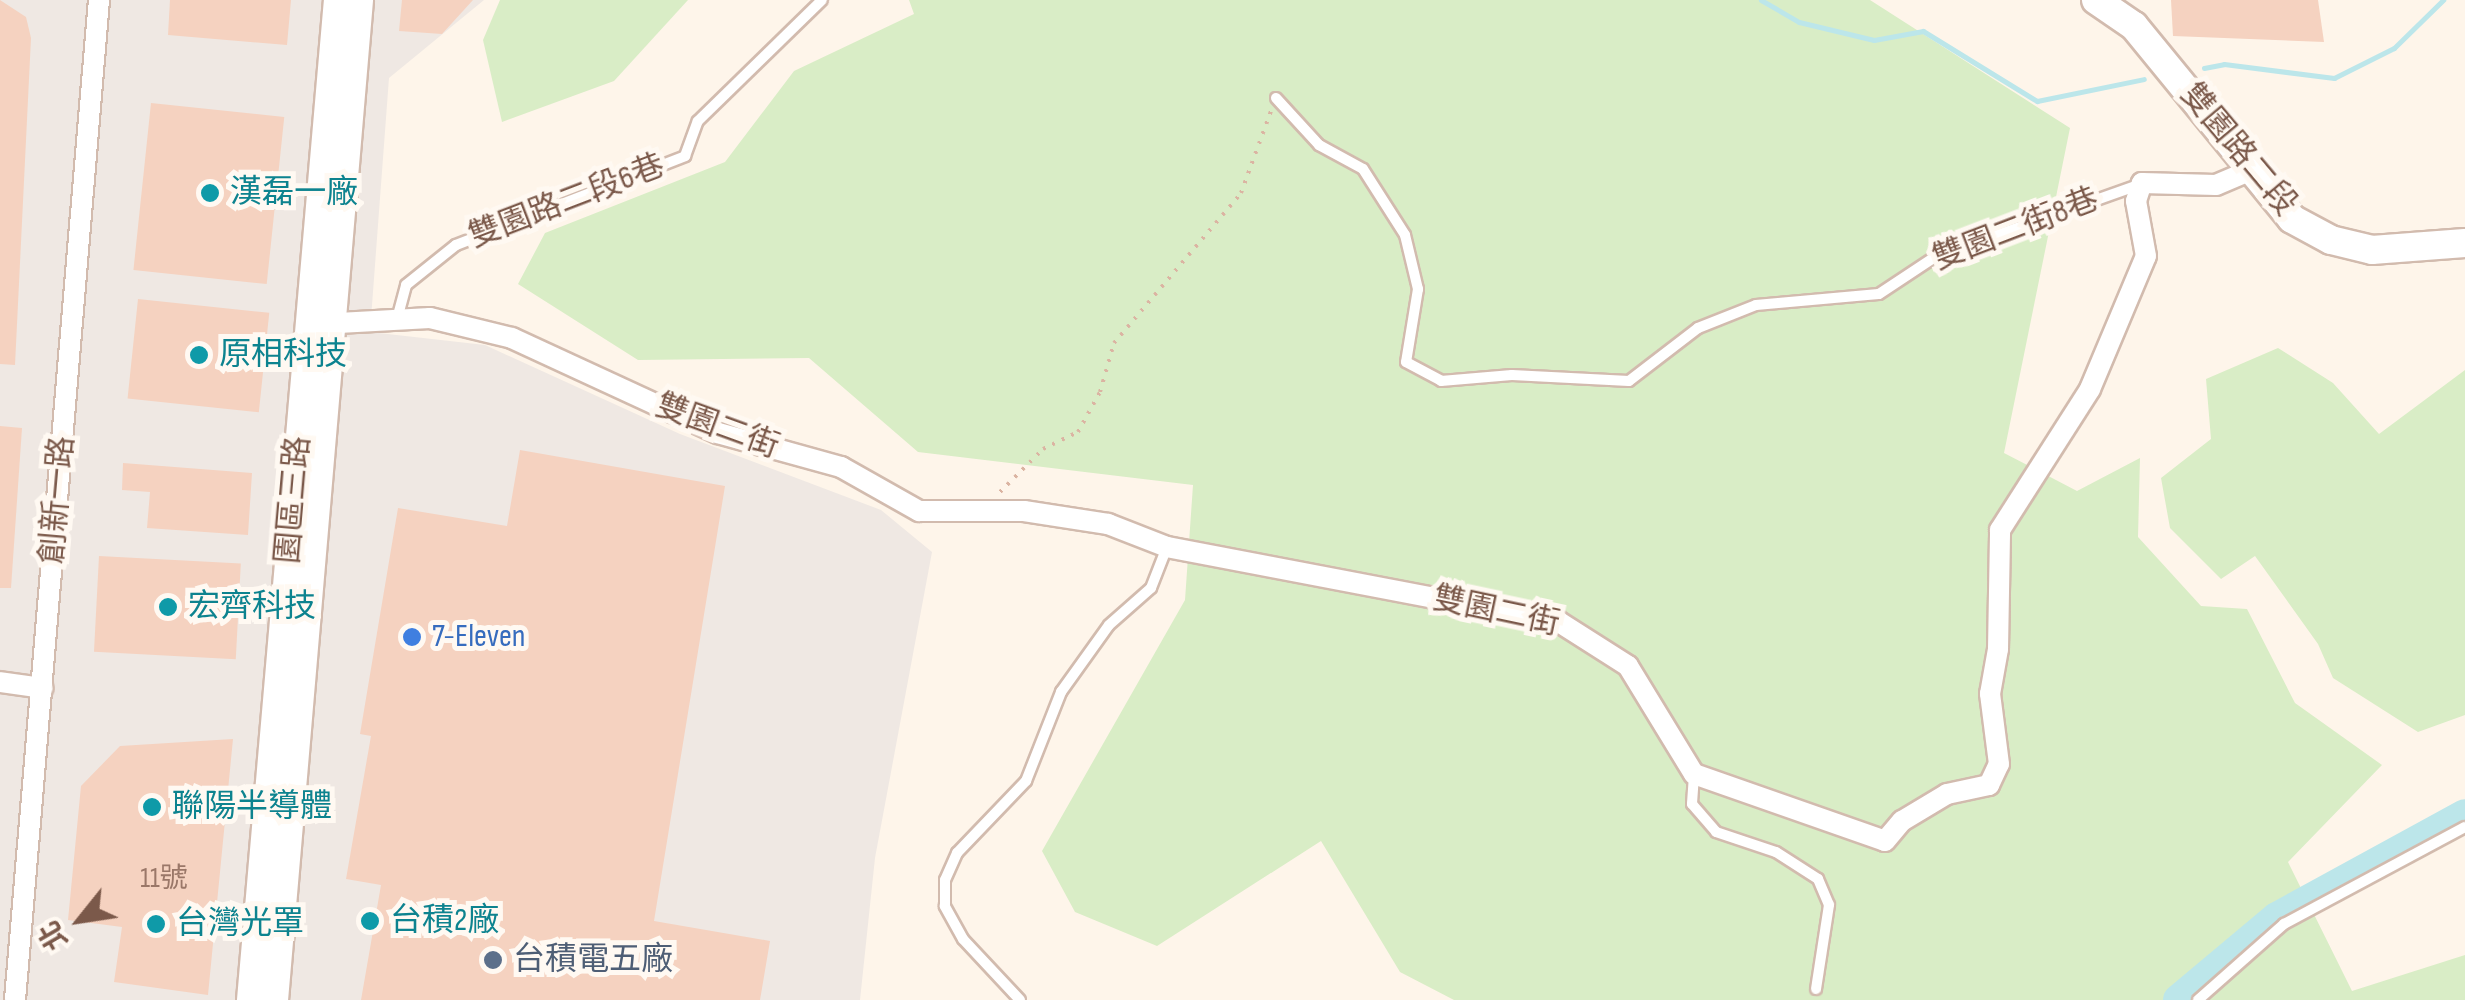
<!DOCTYPE html>
<meta charset="utf-8">
<style>
body{margin:0}
#map{position:relative;width:2465px;height:1000px;overflow:hidden;background:#fef5ea;font-family:"Sofia Sans Condensed","Noto Sans TC",sans-serif}
div>[style]{position:absolute}
.industrial>*{inset:0;background:#efe8e3}
.green>*{inset:0;background:#d9edc6}
.stream>*{height:5px;margin:-2.5px;padding:0 2.5px;transform-origin:2.5px;border-radius:2.5px;background:#bce6ea}
.river>*{height:32px;margin:-16px;padding:0 16px;transform-origin:16px;border-radius:16px;background:#bce6ea}
.building>*{inset:0;background:#f5d2c0;transform-origin:0 0}
.path>*{height:4px;margin-top:-2px;transform-origin:0;background:repeating-linear-gradient(90deg,#dbb4a2 0 2.5px,transparent 0 10.5px)}
.roads{filter:drop-shadow(2px 0 #d2bbae) drop-shadow(-2px 0 #d2bbae) drop-shadow(0 2px #d2bbae) drop-shadow(0 -2px #d2bbae)}
.lane>*{height:10px;margin:-5px;padding:0 5px;transform-origin:5px;border-radius:5px;background:#fff}
.street>*{height:20px;margin:-10px;padding:0 10px;transform-origin:10px;border-radius:10px;background:#fff}
.secondary>*{height:28px;margin:-14px;padding:0 14px;transform-origin:14px;border-radius:14px;background:#fff}
.dots>*{width:28px;height:28px;translate:-50% -50%;box-sizing:border-box;border:5px solid #fff9f2;border-radius:50%}
span{translate:-50% -50%;white-space:nowrap;text-align:center;line-height:1.15;-webkit-text-stroke:10px #fff9f2;paint-order:stroke}
.number-label{font-size:28px;color:#9a7768}
.number-label span{-webkit-text-stroke-width:0}
.street-label{font-size:32px;color:#7b594a}
.culture-label{font-size:32px;color:#0d838f}
.left{translate:0 -50%;text-align:left}
.shop-label{font-size:32px;color:#366cbe}
.service-label{font-size:32px;color:#4e5e75}
.north{position:absolute;left:30px;top:870px;width:100px;height:100px;-webkit-text-stroke:8px #fff9f2;paint-order:stroke;rotate:240deg;font-size:28px;font-weight:700;line-height:40px;text-align:center;color:#7b594a}
.north::after{content:'';display:block;margin:auto;width:35px;height:45px;background:#7b594a;clip-path:polygon(50% 0,100% 100%,50% 72%,0 100%)}
</style>
<div id="map">
<div class="industrial">
<div style="clip-path:polygon(0 0,484px 0,389px 78px,370px 332px,485px 345px,680px 434px,881px 510px,932px 552px,875px 858px,860px 1000px,0 1000px)"></div>
</div>
<div class="green">
<div style="clip-path:polygon(500px 0,688px 0,614px 81px,502px 122px,483px 40px)"></div>
<div style="clip-path:polygon(909px 0,1870px 0,2070px 128px,2004px 453px,2077px 491px,2140px 458px,2138px 537px,2201px 606px,2247px 609px,2295px 703px,2382px 765px,2288px 862px,2352px 991px,2465px 955px,2465px 1000px,1454px 1000px,1400px 972px,1321px 841px,1157px 946px,1075px 912px,1042px 851px,1185px 600px,1193px 485px,918px 452px,809px 358px,638px 360px,518px 284px,545px 233px,725px 162px,794px 71px,914px 14px)"></div>
<div style="clip-path:polygon(2278px 348px,2333px 383px,2379px 434px,2465px 370px,2465px 715px,2418px 732px,2333px 678px,2318px 644px,2255px 556px,2221px 579px,2170px 528px,2161px 478px,2211px 439px,2206px 379px)"></div>
</div>
<div class="stream">
<div style="left:1761px;top:0;width:44px;rotate:30.1deg"></div>
<div style="left:1799px;top:22px;width:77px;rotate:13.5deg"></div>
<div style="left:1874px;top:40px;width:50px;rotate:-10.4deg"></div>
<div style="left:1923px;top:31px;width:134px;rotate:31.6deg"></div>
<div style="left:2037px;top:101px;width:109px;rotate:-11.6deg"></div>
<div style="left:2204px;top:68px;width:20px;rotate:-11deg"></div>
<div style="left:2224px;top:64px;width:111px;rotate:7.3deg"></div>
<div style="left:2334px;top:78px;width:67px;rotate:-26.6deg"></div>
<div style="left:2394px;top:48px;width:69px;rotate:-44.4deg"></div>
</div>
<div class="river">
<div style="left:2179px;top:1000px;width:128px;rotate:-39.9deg"></div>
<div style="left:2277px;top:918px;width:214px;rotate:-28.7deg"></div>
</div>
<div class="building">
<div style="clip-path:polygon(0 0,26px 17px,31px 38px,15px 365px,0 364px)"></div>
<div style="clip-path:polygon(170px 0,291px 0,287px 45px,168px 35px)"></div>
<div style="clip-path:polygon(402px 0,473px 0,442px 34px,399px 31px)"></div>
<div style="clip-path:polygon(2171px 0,2318px 0,2324px 42px,2173px 36px)"></div>
<div style="left:151px;top:103px;width:134px;height:168px;rotate:6deg"></div>
<div style="left:138px;top:299px;width:132px;height:100px;rotate:6deg"></div>
<div style="clip-path:polygon(0 426px,22px 428px,11px 588px,0 588px)"></div>
<div style="clip-path:polygon(520px 450px,725px 486px,654px 921px,770px 941px,760px 1000px,361px 1000px,381px 885px,346px 879px,371px 736px,360px 734px,398px 508px,507px 526px)"></div>
<div style="clip-path:polygon(123px 463px,252px 473px,248px 535px,147px 528px,150px 492px,122px 490px)"></div>
<div style="left:99px;top:556px;width:142px;height:96px;rotate:3deg"></div>
<div style="clip-path:polygon(233px 739px,208px 995px,114px 982px,122px 927px,68px 920px,81px 786px,120px 746px)"></div>
</div>
<div class="path">
<div style="left:1000px;top:492px;width:61px;rotate:-45deg"></div>
<div style="left:1043px;top:449px;width:39px;rotate:-26deg"></div>
<div style="left:1078px;top:432px;width:46px;rotate:-61.2deg"></div>
<div style="left:1100px;top:392px;width:51px;rotate:-74.1deg"></div>
<div style="left:1114px;top:343px;width:197px;rotate:-49.7deg"></div>
<div style="left:1241px;top:193px;width:87px;rotate:-69.9deg"></div>
</div>
<div class="roads">
<div class="lane">
<div style="left:1276px;top:98px;width:64px;rotate:47.5deg"></div>
<div style="left:1319px;top:145px;width:50px;rotate:28.6deg"></div>
<div style="left:1363px;top:169px;width:78px;rotate:57.5deg"></div>
<div style="left:1405px;top:235px;width:56px;rotate:76.5deg"></div>
<div style="left:1418px;top:289px;width:74px;rotate:99.3deg"></div>
<div style="left:1406px;top:362px;width:40px;rotate:28deg"></div>
<div style="left:1441px;top:381px;width:71px;rotate:-4.8deg"></div>
<div style="left:1512px;top:375px;width:117px;rotate:2.9deg"></div>
<div style="left:1629px;top:381px;width:87px;rotate:-37.5deg"></div>
<div style="left:1698px;top:328px;width:62px;rotate:-21.6deg"></div>
<div style="left:1756px;top:305px;width:123px;rotate:-5.1deg"></div>
<div style="left:1879px;top:294px;width:67px;rotate:-33.5deg"></div>
<div style="left:1935px;top:257px;width:219px;rotate:-19.5deg"></div>
<div style="left:397px;top:319px;width:35px;rotate:-75deg"></div>
<div style="left:406px;top:285px;width:64px;rotate:-38.7deg"></div>
<div style="left:456px;top:245px;width:246px;rotate:-21.2deg"></div>
<div style="left:685px;top:156px;width:37px;rotate:-70deg"></div>
<div style="left:698px;top:121px;width:173px;rotate:-44.3deg"></div>
<div style="left:1694px;top:775px;width:29px;rotate:94deg"></div>
<div style="left:1692px;top:804px;width:37px;rotate:49deg"></div>
<div style="left:1716px;top:832px;width:63px;rotate:18.4deg"></div>
<div style="left:1776px;top:852px;width:50px;rotate:32.7deg"></div>
<div style="left:1818px;top:879px;width:28px;rotate:67deg"></div>
<div style="left:1829px;top:905px;width:85px;rotate:98.8deg"></div>
<div style="left:1020px;top:1000px;width:83px;rotate:-133.1deg"></div>
<div style="left:963px;top:939px;width:38px;rotate:-119deg"></div>
<div style="left:945px;top:906px;width:26px;rotate:-90deg"></div>
<div style="left:945px;top:880px;width:30px;rotate:-66deg"></div>
<div style="left:957px;top:853px;width:100px;rotate:-46.2deg"></div>
<div style="left:1026px;top:781px;width:96px;rotate:-68.5deg"></div>
<div style="left:1061px;top:692px;width:82px;rotate:-54.4deg"></div>
<div style="left:1109px;top:625px;width:56px;rotate:-41.4deg"></div>
<div style="left:1151px;top:588px;width:44px;rotate:-68.7deg"></div>
<div style="left:2198px;top:1000px;width:115px;rotate:-41.5deg"></div>
<div style="left:2284px;top:924px;width:205px;rotate:-28.2deg"></div>
</div>
<div class="street">
<div style="left:320px;top:324px;width:110px;rotate:-3.1deg"></div>
<div style="left:430px;top:318px;width:84px;rotate:13.7deg"></div>
<div style="left:512px;top:338px;width:227px;rotate:24.8deg"></div>
<div style="left:718px;top:433px;width:128px;rotate:15.5deg"></div>
<div style="left:841px;top:467px;width:90px;rotate:29.4deg"></div>
<div style="left:919px;top:511px;width:105px"></div>
<div style="left:1024px;top:511px;width:85px;rotate:8.8deg"></div>
<div style="left:1108px;top:524px;width:63px;rotate:21.3deg"></div>
<div style="left:1167px;top:547px;width:399px;rotate:10.8deg"></div>
<div style="left:1559px;top:622px;width:82px;rotate:32.5deg"></div>
<div style="left:1628px;top:666px;width:127px;rotate:58.6deg"></div>
<div style="left:1694px;top:774px;width:202px;rotate:19.3deg"></div>
<div style="left:1885px;top:841px;width:26px;rotate:-50deg"></div>
<div style="left:1902px;top:821px;width:52px;rotate:-31deg"></div>
<div style="left:1947px;top:794px;width:43px;rotate:-12.1deg"></div>
<div style="left:1989px;top:785px;width:23px;rotate:-65deg"></div>
<div style="left:1999px;top:764px;width:71px;rotate:-97.3deg"></div>
<div style="left:1990px;top:694px;width:46px;rotate:-79.9deg"></div>
<div style="left:1998px;top:649px;width:119px;rotate:-89deg"></div>
<div style="left:2000px;top:530px;width:167px;rotate:-57.4deg"></div>
<div style="left:2090px;top:389px;width:144px;rotate:-67.2deg"></div>
<div style="left:2146px;top:256px;width:56px;rotate:-100.3deg"></div>
<div style="left:2136px;top:201px;width:19px;rotate:-72deg"></div>
<div style="left:2142px;top:183px;width:74px;rotate:1.5deg"></div>
<div style="left:2216px;top:185px;width:39px;rotate:-23deg"></div>
<div style="left:0;top:682px;width:43px;rotate:7.9deg"></div>
<div style="left:15px;top:1000px;width:1004px;rotate:-85.2deg"></div>
</div>
<div class="secondary">
<div style="left:2096px;top:0;width:46px;rotate:34.4deg"></div>
<div style="left:2134px;top:26px;width:249px;rotate:50.7deg"></div>
<div style="left:2292px;top:219px;width:44px;rotate:28.3deg"></div>
<div style="left:2331px;top:240px;width:42px;rotate:13.7deg"></div>
<div style="left:2372px;top:250px;width:93px;rotate:-4.3deg"></div>
<div style="left:251px;top:1000px;width:1004px;rotate:-85.03deg"></div>
<div style="left:274px;top:1000px;width:1004px;rotate:-85.14deg"></div>
</div>
</div>
<div class="dots">
<div style="left:210px;top:193px;background:#0f9aa8"></div>
<div style="left:199px;top:355px;background:#0f9aa8"></div>
<div style="left:168px;top:607px;background:#0f9aa8"></div>
<div style="left:412px;top:637px;background:#3f7fe0"></div>
<div style="left:152px;top:807px;background:#0f9aa8"></div>
<div style="left:370px;top:921px;background:#0f9aa8"></div>
<div style="left:156px;top:924px;background:#0f9aa8"></div>
<div style="left:493px;top:960px;background:#5c6f8a"></div>
</div>
<div class="number-label">
<span style="left:164px;top:879px">11號</span>
</div>
<div class="street-label">
<span style="left:2238px;top:150px;rotate:50deg">雙園路二段</span>
<span style="left:567px;top:202px;rotate:-21deg">雙園路二段6巷</span>
<span style="left:2016px;top:230px;rotate:-21deg">雙園二街8巷</span>
<span style="left:717px;top:427px;rotate:20deg">雙園二街</span>
<span style="left:58px;top:500px;rotate:-85deg">創新一路</span>
<span style="left:294px;top:500px;rotate:-85deg">園區三路</span>
<span style="left:1496px;top:612px;rotate:12deg">雙園二街</span>
</div>
<div class="culture-label">
<span class="left" style="left:230px;top:193px">漢磊一廠</span>
<span class="left" style="left:219px;top:355px">原相科技</span>
<span class="left" style="left:188px;top:607px">宏齊科技</span>
<span class="left" style="left:172px;top:807px">聯陽半導體</span>
<span class="left" style="left:390px;top:921px">台積2廠</span>
<span class="left" style="left:176px;top:924px">台灣光罩</span>
</div>
<div class="shop-label">
<span class="left" style="left:432px;top:637px">7-Eleven</span>
</div>
<div class="service-label">
<span class="left" style="left:513px;top:960px">台積電五廠</span>
</div>
<div class="north">北</div>
</div>
